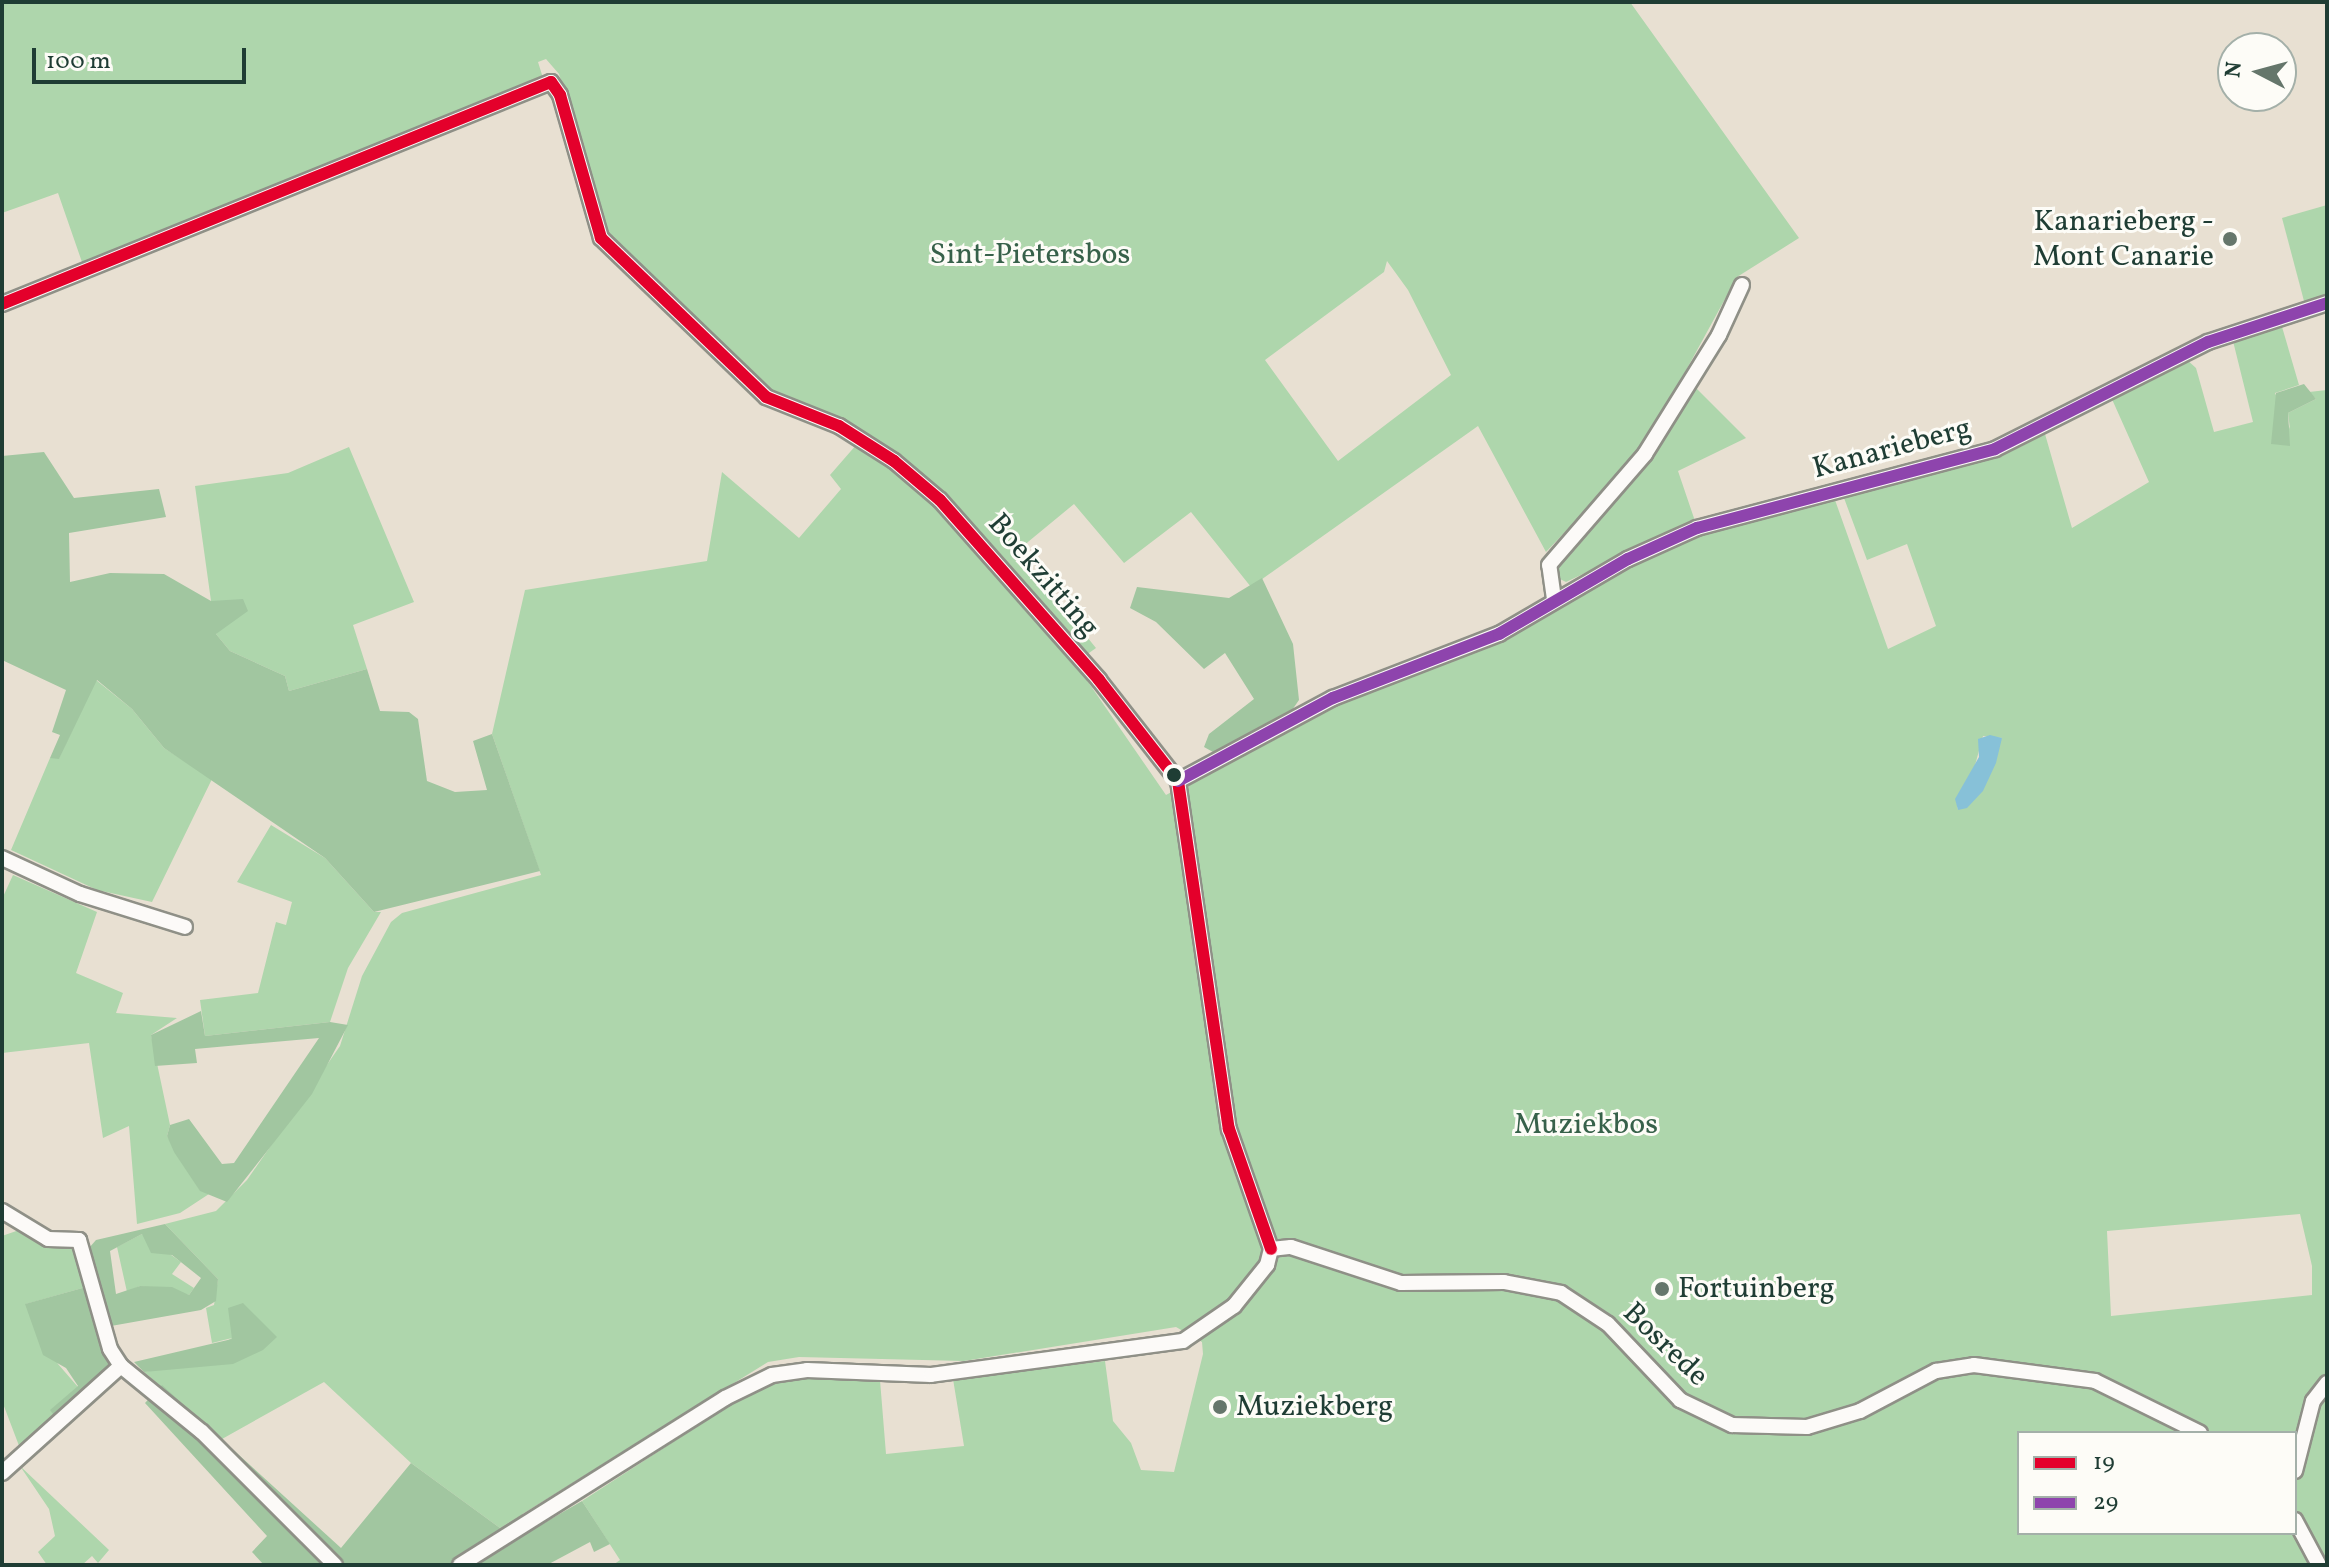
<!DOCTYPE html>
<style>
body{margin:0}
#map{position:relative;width:2329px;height:1567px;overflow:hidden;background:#e8e0d2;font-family:Vollkorn,serif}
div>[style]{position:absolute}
.green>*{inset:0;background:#aed6ac}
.forest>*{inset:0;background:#a1c6a0}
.water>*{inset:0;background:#87c1d8}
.roads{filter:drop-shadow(2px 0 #8f9087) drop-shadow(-2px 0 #8f9087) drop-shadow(0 2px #8f9087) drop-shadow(0 -2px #8f9087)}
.street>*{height:14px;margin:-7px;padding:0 7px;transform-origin:7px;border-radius:7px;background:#fcfaf8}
.bus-1>*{height:12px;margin:-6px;padding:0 6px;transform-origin:6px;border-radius:6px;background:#e4002b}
.bus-2>*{height:12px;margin:-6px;padding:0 6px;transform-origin:6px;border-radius:6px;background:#8e44ad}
.dots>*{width:22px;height:22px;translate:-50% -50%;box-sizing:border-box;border:4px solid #fdfcf7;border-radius:50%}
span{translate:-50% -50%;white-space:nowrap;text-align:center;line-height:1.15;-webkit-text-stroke:6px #fdfcf7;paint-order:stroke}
.poi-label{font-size:30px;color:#1f3d34}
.right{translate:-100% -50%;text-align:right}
.left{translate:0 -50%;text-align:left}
.park-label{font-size:30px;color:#37614a}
.street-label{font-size:30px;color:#1f3d34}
.frame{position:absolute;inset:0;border:4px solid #1f3d34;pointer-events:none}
.legend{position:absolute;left:2017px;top:1431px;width:280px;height:104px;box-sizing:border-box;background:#fdfcf7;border:2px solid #a4b0a9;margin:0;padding:10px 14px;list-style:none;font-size:24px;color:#1f3d34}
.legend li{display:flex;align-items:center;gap:16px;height:40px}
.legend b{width:40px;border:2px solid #a4b0a9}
.north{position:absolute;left:2217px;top:32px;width:80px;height:80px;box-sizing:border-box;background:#fdfcf7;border:2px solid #a4b0a9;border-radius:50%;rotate:276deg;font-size:22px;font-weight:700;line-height:32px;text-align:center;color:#1f3d34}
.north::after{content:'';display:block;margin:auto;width:28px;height:36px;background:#65766b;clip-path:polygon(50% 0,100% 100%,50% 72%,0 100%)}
.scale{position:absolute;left:32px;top:48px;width:214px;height:36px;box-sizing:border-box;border:4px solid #1f3d34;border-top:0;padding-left:10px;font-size:24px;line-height:28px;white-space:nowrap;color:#1f3d34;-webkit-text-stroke:6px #fdfcf7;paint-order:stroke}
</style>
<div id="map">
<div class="green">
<div style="clip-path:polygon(evenodd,2px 2px,1630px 2px,1799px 238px,1737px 277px,1654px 429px,1624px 470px,1546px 552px,1478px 426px,1251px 587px,1191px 512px,1124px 563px,1074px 504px,1017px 551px,1096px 648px,1075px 663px,1166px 795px,1331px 706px,1495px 640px,1619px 571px,1747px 513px,1835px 500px,1888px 649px,1936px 626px,1907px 544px,1867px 560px,1844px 498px,2020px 447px,2045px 434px,2072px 528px,2149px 482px,2111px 397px,2186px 359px,2196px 368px,2214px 432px,2253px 422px,2232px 337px,2280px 320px,2299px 385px,2275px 393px,2290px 429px,2288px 413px,2316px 399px,2309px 392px,2327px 390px,2327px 1565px,613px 1565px,620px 1560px,582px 1501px,750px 1392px,793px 1375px,880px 1380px,886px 1454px,964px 1446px,953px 1379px,1105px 1361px,1113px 1421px,1131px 1443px,1141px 1470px,1174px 1472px,1203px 1354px,1202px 1342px,1176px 1327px,964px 1361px,799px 1357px,768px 1362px,500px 1528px,411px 1463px,324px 1382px,222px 1439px,144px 1372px,185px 1365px,232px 1338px,212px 1343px,206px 1308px,214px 1305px,218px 1279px,165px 1224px,216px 1211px,247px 1180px,340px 1046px,362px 976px,391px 922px,402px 913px,541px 875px,492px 734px,525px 590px,707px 561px,722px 472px,799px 538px,841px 489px,830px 475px,857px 444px,831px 426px,833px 415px,768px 391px,608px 239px,559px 74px,546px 59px,538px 62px,543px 78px,83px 265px,58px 193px,2px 213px,2px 2px,1387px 261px,1408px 290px,1451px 375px,1338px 461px,1265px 360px,1384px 272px,1387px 261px,2px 2px,1983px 736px,2002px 738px,1958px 810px,1956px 799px,1974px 769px,1983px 736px,2px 2px,2300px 1214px,2312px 1266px,2312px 1295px,2111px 1316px,2107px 1231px,2300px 1214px,2px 2px,2019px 1433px,2295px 1433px,2295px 1533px,2019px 1533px,2019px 1433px)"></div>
<div style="clip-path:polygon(2327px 205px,2327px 295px,2304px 301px,2282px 218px)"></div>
<div style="clip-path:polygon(1694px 386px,1746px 438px,1678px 471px,1695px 521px,1566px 582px,1560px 579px,1554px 566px)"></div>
<div style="clip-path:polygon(349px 447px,414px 602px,353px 625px,367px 669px,289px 691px,285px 676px,230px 651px,216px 634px,234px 602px,211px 601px,195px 486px,288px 473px)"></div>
<div style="clip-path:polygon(96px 680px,132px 709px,164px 748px,212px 779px,152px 902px,97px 890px,11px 850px,50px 758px,59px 758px)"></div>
<div style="clip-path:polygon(271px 825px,325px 858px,374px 912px,381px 912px,348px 968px,330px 1022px,205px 1036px,200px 1000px,258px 993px,276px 922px,286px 925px,292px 902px,237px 882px)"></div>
<div style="clip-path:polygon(13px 875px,97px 912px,76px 973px,123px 993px,116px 1013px,177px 1018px,151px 1035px,170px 1125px,167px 1136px,200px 1190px,209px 1194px,180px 1213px,137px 1224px,129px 1126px,103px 1138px,89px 1043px,2px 1053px,2px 899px)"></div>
<div style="clip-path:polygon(22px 1229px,69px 1246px,77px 1254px,86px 1287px,26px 1304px,58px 1364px,78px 1387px,51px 1410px,56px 1418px,21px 1451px,2px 1401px,2px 1236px)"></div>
<div style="clip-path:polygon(142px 1234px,181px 1262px,172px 1274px,194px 1288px,189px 1295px,140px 1286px,127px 1292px,117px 1247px)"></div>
<div style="clip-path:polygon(20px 1466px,109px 1550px,98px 1563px,92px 1556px,82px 1565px,47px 1565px,38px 1552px,55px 1536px,49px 1509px)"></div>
</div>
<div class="forest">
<div style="clip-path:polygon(2304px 384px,2316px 399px,2288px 413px,2290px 446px,2271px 444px,2276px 393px)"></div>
<div style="clip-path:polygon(44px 452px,74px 498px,159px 489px,166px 517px,69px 533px,70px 582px,110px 573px,164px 574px,211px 601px,243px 599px,248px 611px,216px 634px,230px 651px,285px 676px,289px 691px,367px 669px,380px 711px,409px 712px,418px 719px,427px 781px,455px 792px,487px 790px,473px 741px,492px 734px,540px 871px,374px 912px,325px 858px,164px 748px,132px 709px,97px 680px,59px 759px,50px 758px,60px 735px,52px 732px,66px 690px,2px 660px,2px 456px)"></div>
<div style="clip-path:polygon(1262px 578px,1293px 644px,1299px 700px,1290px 713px,1213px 752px,1204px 747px,1209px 734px,1254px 699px,1225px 653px,1204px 669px,1156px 622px,1130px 608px,1137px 587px,1229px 598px)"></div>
<div style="clip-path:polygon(201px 1011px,205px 1036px,330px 1022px,348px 1025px,312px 1094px,227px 1202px,200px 1191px,174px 1152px,167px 1136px,170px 1125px,189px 1119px,222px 1164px,234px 1163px,319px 1038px,195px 1049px,197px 1063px,155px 1066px,151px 1035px)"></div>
<div style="clip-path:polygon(evenodd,165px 1224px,218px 1279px,216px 1301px,201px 1310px,111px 1326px,89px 1248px,96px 1240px,165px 1224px,142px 1234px,151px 1253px,172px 1255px,201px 1278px,189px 1295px,172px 1287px,140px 1286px,116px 1294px,110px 1251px,142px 1234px)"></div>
<div style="clip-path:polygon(86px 1287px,112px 1365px,56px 1418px,50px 1410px,78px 1386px,66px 1368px,43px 1355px,25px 1304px)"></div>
<div style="clip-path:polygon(243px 1303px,277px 1337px,263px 1350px,233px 1364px,144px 1372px,134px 1362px,232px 1339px,228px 1308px)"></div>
<div style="clip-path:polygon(162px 1385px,341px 1548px,411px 1463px,500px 1528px,522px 1514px,532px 1530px,582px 1501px,610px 1544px,594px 1552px,590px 1542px,547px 1565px,264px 1565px,252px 1552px,267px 1536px,145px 1403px)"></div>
</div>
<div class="water">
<div style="clip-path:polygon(1990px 735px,2002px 738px,1996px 763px,1983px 791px,1967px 808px,1958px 810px,1955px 799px,1979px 757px,1978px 739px)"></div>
</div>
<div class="roads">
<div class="street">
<div style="left:2px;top:304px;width:592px;rotate:-22.02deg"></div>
<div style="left:551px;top:82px;width:16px;rotate:55deg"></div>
<div style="left:560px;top:95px;width:149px;rotate:74deg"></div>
<div style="left:601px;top:238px;width:229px;rotate:43.9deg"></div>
<div style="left:766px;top:397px;width:79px;rotate:21.7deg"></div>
<div style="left:839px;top:426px;width:65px;rotate:32.5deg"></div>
<div style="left:894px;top:461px;width:60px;rotate:40.3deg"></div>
<div style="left:940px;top:500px;width:240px;rotate:48.5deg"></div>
<div style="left:1099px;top:680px;width:128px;rotate:52deg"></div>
<div style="left:1178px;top:781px;width:352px;rotate:81.7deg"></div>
<div style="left:1229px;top:1129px;width:127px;rotate:70.7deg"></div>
<div style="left:1554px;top:599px;width:34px;rotate:-98deg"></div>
<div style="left:1549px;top:565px;width:147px;rotate:-49.1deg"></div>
<div style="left:1645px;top:454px;width:140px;rotate:-58.1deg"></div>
<div style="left:1719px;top:335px;width:55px;rotate:-65.3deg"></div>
<div style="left:1178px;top:781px;width:176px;rotate:-28.2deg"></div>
<div style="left:1333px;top:698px;width:178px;rotate:-21.1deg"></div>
<div style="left:1499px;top:634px;width:149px;rotate:-30.2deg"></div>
<div style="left:1628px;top:559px;width:76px;rotate:-24.2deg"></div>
<div style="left:1697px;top:528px;width:308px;rotate:-14.8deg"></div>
<div style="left:1995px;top:449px;width:238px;rotate:-26.7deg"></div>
<div style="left:2208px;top:342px;width:125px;rotate:-18.1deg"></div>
<div style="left:2px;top:858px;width:86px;rotate:24.8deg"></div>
<div style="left:80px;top:894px;width:110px;rotate:17.4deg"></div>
<div style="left:2px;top:1211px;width:54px;rotate:31.3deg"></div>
<div style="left:48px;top:1239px;width:31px;rotate:2deg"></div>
<div style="left:79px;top:1240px;width:113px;rotate:74.1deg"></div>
<div style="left:110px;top:1349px;width:20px;rotate:57deg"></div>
<div style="left:121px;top:1366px;width:104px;rotate:39.2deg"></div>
<div style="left:202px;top:1432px;width:188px;rotate:45deg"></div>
<div style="left:1271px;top:1249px;width:20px;rotate:-6deg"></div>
<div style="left:1291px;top:1247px;width:116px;rotate:18.1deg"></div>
<div style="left:1401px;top:1283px;width:103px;rotate:-0.6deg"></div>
<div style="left:1504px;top:1282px;width:58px;rotate:10.9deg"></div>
<div style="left:1561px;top:1293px;width:56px;rotate:33.4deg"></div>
<div style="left:1608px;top:1324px;width:105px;rotate:46.5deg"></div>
<div style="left:1680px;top:1400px;width:58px;rotate:25.7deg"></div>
<div style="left:1732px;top:1425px;width:75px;rotate:1.5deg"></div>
<div style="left:1807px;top:1427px;width:55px;rotate:-16.8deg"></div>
<div style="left:1860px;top:1411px;width:86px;rotate:-27.8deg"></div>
<div style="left:1936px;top:1371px;width:38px;rotate:-9deg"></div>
<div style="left:1974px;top:1365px;width:122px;rotate:7.5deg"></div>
<div style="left:2095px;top:1381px;width:117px;rotate:26.3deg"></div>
<div style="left:2295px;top:1471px;width:72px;rotate:-75.6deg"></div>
<div style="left:2313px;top:1401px;width:23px;rotate:-52deg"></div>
<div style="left:2px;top:1473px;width:160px;rotate:-42deg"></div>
<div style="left:2295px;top:1520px;width:51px;rotate:61.9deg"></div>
<div style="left:460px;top:1565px;width:313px;rotate:-32.2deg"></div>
<div style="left:725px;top:1398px;width:52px;rotate:-26.1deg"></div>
<div style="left:772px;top:1375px;width:35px;rotate:-8deg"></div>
<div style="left:807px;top:1370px;width:124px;rotate:2.3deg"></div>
<div style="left:931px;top:1375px;width:254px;rotate:-7.7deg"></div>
<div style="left:1183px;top:1341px;width:62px;rotate:-34.5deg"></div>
<div style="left:1234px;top:1306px;width:53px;rotate:-51.2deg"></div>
<div style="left:1267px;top:1265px;width:16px;rotate:-76deg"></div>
</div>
</div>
<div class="bus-1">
<div style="left:2px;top:304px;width:592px;rotate:-22.02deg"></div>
<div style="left:551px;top:82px;width:16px;rotate:55deg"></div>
<div style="left:560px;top:95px;width:149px;rotate:74deg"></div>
<div style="left:601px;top:238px;width:229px;rotate:43.9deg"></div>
<div style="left:766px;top:397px;width:79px;rotate:21.7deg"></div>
<div style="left:839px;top:426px;width:65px;rotate:32.5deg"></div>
<div style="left:894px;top:461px;width:60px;rotate:40.3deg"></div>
<div style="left:940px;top:500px;width:240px;rotate:48.5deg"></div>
<div style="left:1099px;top:680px;width:128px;rotate:52deg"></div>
<div style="left:1178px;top:781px;width:352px;rotate:81.7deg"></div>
<div style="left:1229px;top:1129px;width:127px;rotate:70.7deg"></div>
</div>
<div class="bus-2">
<div style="left:1178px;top:781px;width:176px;rotate:-28.2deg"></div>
<div style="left:1333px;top:698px;width:178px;rotate:-21.1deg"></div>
<div style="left:1499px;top:634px;width:149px;rotate:-30.2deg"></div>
<div style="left:1628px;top:559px;width:76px;rotate:-24.2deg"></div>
<div style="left:1697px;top:528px;width:308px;rotate:-14.8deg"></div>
<div style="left:1995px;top:449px;width:238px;rotate:-26.7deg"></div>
<div style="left:2208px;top:342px;width:125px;rotate:-18.1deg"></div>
</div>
<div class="dots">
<div style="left:2230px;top:239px;background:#65766b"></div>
<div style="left:1174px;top:775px;background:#1f3d34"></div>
<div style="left:1662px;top:1289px;background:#65766b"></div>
<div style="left:1220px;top:1407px;background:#65766b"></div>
</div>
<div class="poi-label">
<span class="right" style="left:2214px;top:239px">Kanarieberg -<br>Mont Canarie</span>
<span class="left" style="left:1678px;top:1289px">Fortuinberg</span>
<span class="left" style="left:1236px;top:1407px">Muziekberg</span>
</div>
<div class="park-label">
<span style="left:1030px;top:255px">Sint-Pietersbos</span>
<span style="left:1586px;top:1125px">Muziekbos</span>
</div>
<div class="street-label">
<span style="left:1892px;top:449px;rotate:-15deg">Kanarieberg</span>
<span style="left:1043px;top:576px;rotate:49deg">Boekzitting</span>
<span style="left:1665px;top:1345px;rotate:44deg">Bosrede</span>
</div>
<div class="frame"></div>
<ul class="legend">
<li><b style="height:10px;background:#e4002b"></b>19</li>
<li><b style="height:10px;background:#8e44ad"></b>29</li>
</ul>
<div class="north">N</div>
<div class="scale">100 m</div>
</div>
